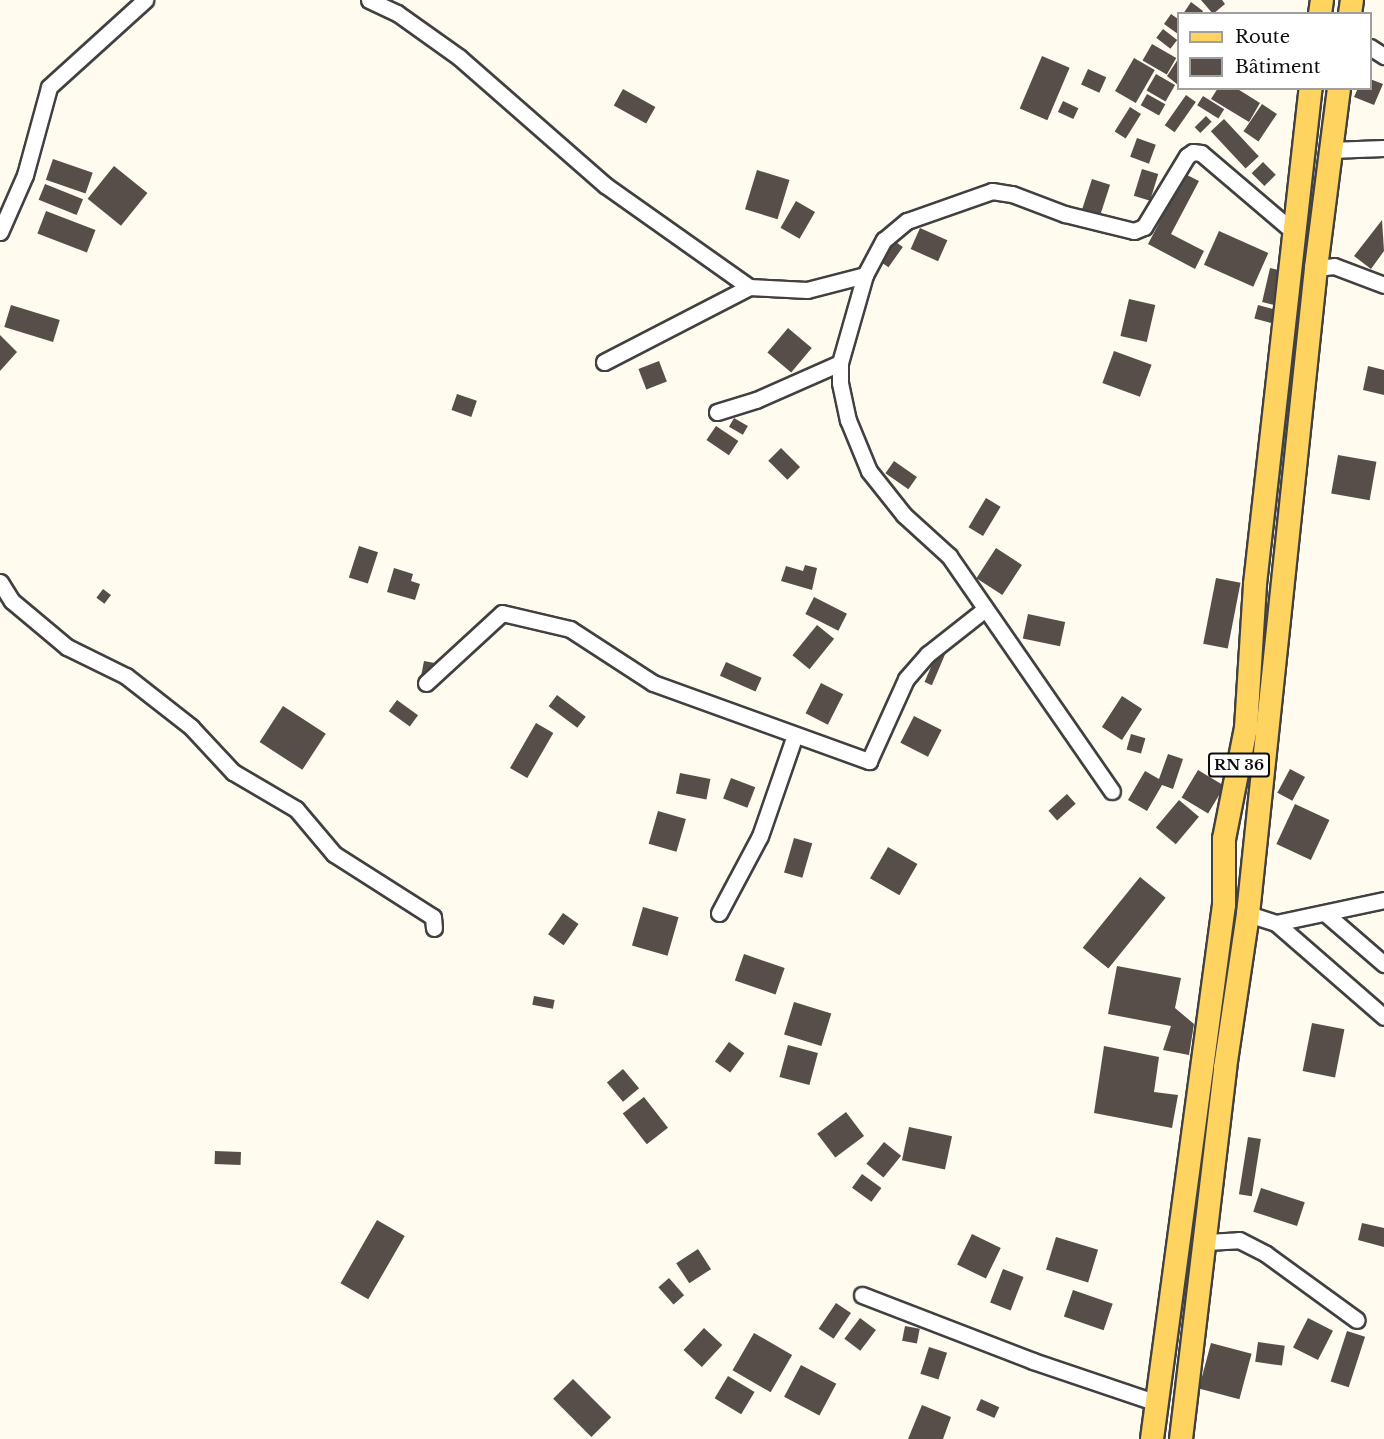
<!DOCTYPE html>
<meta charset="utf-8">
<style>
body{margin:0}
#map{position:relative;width:1384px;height:1439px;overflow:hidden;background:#fffbef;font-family:"Libre Baskerville",serif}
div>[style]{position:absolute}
.building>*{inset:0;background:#584e49;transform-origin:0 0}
.roads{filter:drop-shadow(2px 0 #414141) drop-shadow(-2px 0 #414141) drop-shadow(0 2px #414141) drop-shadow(0 -2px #414141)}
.street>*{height:15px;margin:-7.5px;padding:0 7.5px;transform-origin:7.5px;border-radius:7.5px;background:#fff}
.primary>*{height:22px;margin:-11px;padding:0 11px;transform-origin:11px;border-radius:11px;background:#ffd35f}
span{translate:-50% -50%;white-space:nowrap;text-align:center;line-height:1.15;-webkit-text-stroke:6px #fff;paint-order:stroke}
.shield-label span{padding:2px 4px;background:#fff;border:2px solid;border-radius:4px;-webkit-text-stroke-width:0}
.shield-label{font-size:15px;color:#0e0e0e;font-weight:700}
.legend{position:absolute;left:1177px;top:12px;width:195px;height:78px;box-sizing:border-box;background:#fff;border:2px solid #9f9f9f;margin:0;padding:8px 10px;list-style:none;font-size:18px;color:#0e0e0e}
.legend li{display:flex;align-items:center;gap:12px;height:30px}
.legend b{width:30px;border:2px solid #9f9f9f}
</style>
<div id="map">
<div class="building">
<div style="clip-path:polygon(1201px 0,1222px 0,1225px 4px,1213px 14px)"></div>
<div style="clip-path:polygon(1191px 2px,1203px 11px,1201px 14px,1183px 14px)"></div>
<div style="clip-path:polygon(1171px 14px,1178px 19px,1178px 34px,1164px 24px)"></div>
<div style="left:1163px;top:29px;width:18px;height:11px;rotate:38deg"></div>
<div style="left:1152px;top:44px;width:28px;height:19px;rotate:30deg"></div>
<div style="left:1042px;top:56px;width:30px;height:57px;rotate:23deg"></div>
<div style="left:1134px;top:58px;width:24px;height:38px;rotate:30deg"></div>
<div style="clip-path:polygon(1178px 59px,1178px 85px,1167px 76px)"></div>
<div style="left:1088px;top:69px;width:20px;height:17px;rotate:24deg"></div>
<div style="left:1156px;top:74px;width:22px;height:19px;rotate:30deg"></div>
<div style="clip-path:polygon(1370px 79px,1383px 84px,1374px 105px,1354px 97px,1358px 88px,1370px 88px)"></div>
<div style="clip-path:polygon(1218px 88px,1236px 88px,1260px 103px,1249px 122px,1211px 99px)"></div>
<div style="left:623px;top:89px;width:37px;height:19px;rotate:29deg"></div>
<div style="left:1147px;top:94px;width:21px;height:13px;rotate:29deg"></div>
<div style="left:1186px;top:95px;width:12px;height:37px;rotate:35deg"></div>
<div style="left:1203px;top:96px;width:25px;height:11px;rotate:32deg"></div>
<div style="left:1063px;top:101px;width:17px;height:12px;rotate:25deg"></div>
<div style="left:1262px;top:104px;width:18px;height:33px;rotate:34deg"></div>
<div style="left:1130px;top:107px;width:13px;height:29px;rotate:32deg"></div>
<div style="left:1206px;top:116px;width:8px;height:16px;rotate:45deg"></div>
<div style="left:1224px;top:119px;width:51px;height:18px;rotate:47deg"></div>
<div style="left:1137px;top:138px;width:20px;height:20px;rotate:20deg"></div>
<div style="left:53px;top:159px;width:42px;height:22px;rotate:19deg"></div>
<div style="left:1263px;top:162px;width:18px;height:16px;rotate:45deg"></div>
<div style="left:114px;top:166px;width:43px;height:42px;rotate:39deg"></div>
<div style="left:1142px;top:169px;width:17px;height:28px;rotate:17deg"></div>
<div style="left:757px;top:170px;width:34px;height:41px;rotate:17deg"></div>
<div style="clip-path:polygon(1185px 174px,1199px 181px,1171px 234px,1204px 251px,1195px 269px,1148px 244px)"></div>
<div style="left:1092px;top:179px;width:19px;height:34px;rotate:18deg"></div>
<div style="left:45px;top:184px;width:41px;height:17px;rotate:22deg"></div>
<div style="left:796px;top:201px;width:22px;height:31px;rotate:30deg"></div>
<div style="left:46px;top:211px;width:53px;height:24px;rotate:21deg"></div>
<div style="clip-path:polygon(1382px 220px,1384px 251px,1371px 269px,1354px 256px)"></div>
<div style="left:920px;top:228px;width:30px;height:23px;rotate:24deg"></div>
<div style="left:1219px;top:231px;width:54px;height:37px;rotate:24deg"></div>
<div style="left:893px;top:240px;width:12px;height:25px;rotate:35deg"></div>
<div style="left:1270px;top:268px;width:18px;height:35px;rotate:13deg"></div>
<div style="left:1129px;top:299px;width:27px;height:38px;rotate:13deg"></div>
<div style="left:11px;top:305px;width:51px;height:23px;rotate:17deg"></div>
<div style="left:1258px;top:305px;width:20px;height:14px;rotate:15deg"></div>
<div style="left:788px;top:328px;width:31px;height:32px;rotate:40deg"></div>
<div style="clip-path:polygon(0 335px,17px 352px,0 371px)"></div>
<div style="left:1114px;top:351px;width:40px;height:34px;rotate:20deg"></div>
<div style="left:659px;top:361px;width:22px;height:22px;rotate:69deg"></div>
<div style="clip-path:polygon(1368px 366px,1384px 370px,1384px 395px,1363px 390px)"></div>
<div style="left:457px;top:394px;width:21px;height:17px;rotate:19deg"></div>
<div style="left:734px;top:418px;width:16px;height:10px;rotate:30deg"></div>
<div style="left:716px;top:426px;width:27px;height:17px;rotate:34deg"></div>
<div style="left:781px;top:448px;width:27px;height:18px;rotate:45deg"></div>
<div style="left:1338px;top:455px;width:39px;height:39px;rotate:10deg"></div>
<div style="left:894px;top:461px;width:28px;height:15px;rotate:35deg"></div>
<div style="left:986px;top:498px;width:17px;height:34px;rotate:31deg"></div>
<div style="left:359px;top:546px;width:20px;height:33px;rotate:18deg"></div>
<div style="left:996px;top:548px;width:31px;height:36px;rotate:33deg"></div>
<div style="clip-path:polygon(805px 565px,817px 568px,812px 590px,781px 581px,786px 566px,803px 571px)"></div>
<div style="clip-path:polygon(394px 568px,413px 574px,411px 581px,420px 584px,415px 600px,387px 592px)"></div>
<div style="left:1216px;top:578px;width:25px;height:67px;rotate:11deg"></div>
<div style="left:103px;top:589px;width:10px;height:11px;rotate:37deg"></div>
<div style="left:814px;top:597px;width:37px;height:19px;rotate:27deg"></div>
<div style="left:1028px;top:614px;width:38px;height:25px;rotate:12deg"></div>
<div style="left:817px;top:625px;width:22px;height:39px;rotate:39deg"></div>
<div style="left:939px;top:648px;width:8px;height:37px;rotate:23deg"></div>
<div style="left:424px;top:661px;width:15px;height:24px;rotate:11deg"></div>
<div style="left:726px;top:662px;width:39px;height:15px;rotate:24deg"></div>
<div style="left:821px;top:683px;width:25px;height:34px;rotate:27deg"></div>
<div style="left:557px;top:695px;width:36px;height:14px;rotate:37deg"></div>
<div style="left:1122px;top:696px;width:24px;height:37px;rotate:33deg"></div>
<div style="left:397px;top:700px;width:26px;height:14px;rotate:36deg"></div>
<div style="left:283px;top:706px;width:51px;height:43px;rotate:33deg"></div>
<div style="left:914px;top:716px;width:31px;height:30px;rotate:27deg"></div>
<div style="left:536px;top:723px;width:20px;height:52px;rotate:30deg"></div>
<div style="left:1131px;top:734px;width:15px;height:16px;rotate:16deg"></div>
<div style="clip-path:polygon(1168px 754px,1183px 759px,1173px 789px,1162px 785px,1147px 811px,1128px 800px,1145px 771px,1159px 779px)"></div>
<div style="left:1290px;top:769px;width:17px;height:27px;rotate:28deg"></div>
<div style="left:1198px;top:770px;width:31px;height:32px;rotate:31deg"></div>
<div style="left:680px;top:773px;width:31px;height:21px;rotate:11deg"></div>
<div style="left:731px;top:778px;width:26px;height:22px;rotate:21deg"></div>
<div style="left:1067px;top:794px;width:13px;height:25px;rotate:48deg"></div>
<div style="left:1179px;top:800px;width:26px;height:36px;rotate:40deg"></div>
<div style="left:1295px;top:804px;width:38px;height:44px;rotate:25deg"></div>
<div style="left:658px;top:811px;width:29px;height:34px;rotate:16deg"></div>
<div style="left:794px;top:838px;width:19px;height:36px;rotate:16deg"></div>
<div style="left:888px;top:847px;width:34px;height:36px;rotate:30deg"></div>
<div style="left:1140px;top:877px;width:33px;height:91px;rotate:39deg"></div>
<div style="left:643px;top:907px;width:37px;height:40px;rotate:16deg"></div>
<div style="left:563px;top:913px;width:19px;height:26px;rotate:35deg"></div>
<div style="left:744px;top:954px;width:43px;height:28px;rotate:19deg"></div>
<div style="clip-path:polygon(1117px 966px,1181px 978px,1175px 1008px,1194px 1024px,1189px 1055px,1163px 1050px,1171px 1026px,1108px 1014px)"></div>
<div style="left:534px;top:996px;width:21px;height:9px;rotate:11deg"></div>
<div style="left:794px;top:1002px;width:39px;height:34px;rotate:17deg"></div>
<div style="left:1312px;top:1023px;width:33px;height:49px;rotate:11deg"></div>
<div style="left:729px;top:1042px;width:19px;height:24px;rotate:36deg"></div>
<div style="left:788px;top:1045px;width:31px;height:33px;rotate:15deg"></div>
<div style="clip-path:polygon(1104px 1046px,1159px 1057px,1154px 1092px,1178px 1095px,1172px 1128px,1094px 1113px)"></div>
<div style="left:623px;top:1069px;width:25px;height:21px;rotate:50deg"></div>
<div style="left:644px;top:1097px;width:39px;height:27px;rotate:52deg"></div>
<div style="left:846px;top:1112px;width:30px;height:36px;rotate:53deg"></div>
<div style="left:909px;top:1127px;width:44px;height:34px;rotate:12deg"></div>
<div style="left:1248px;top:1137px;width:13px;height:58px;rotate:9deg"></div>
<div style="left:884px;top:1142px;width:22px;height:28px;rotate:39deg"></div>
<div style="left:215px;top:1151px;width:26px;height:13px;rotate:2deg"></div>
<div style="left:862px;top:1174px;width:24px;height:17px;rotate:36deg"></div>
<div style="left:1261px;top:1188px;width:46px;height:25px;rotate:18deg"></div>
<div style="left:377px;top:1220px;width:32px;height:73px;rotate:30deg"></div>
<div style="clip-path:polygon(1362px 1223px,1384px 1228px,1384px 1247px,1358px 1240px)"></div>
<div style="left:972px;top:1234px;width:32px;height:34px;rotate:26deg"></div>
<div style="left:1056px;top:1237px;width:44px;height:34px;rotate:17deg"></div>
<div style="left:698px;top:1249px;width:24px;height:26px;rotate:57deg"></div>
<div style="left:1003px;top:1269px;width:22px;height:36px;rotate:21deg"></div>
<div style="left:669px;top:1278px;width:23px;height:14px;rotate:49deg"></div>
<div style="left:1073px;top:1290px;width:42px;height:28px;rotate:19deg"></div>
<div style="left:836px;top:1303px;width:18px;height:31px;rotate:34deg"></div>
<div style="left:860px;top:1318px;width:20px;height:26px;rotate:37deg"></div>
<div style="left:1308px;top:1318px;width:28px;height:33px;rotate:27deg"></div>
<div style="left:905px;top:1326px;width:15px;height:15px;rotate:11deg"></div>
<div style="left:704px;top:1328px;width:25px;height:30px;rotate:43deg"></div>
<div style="left:1347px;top:1331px;width:19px;height:53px;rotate:18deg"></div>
<div style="left:754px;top:1333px;width:44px;height:43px;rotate:30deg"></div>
<div style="left:1258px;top:1342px;width:27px;height:20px;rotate:8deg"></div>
<div style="left:1211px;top:1343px;width:42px;height:47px;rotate:15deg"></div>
<div style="left:929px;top:1347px;width:19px;height:28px;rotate:18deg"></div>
<div style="left:801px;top:1365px;width:40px;height:36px;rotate:28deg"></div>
<div style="left:728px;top:1376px;width:31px;height:26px;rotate:31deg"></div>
<div style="left:573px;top:1379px;width:54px;height:28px;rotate:45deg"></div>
<div style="left:981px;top:1399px;width:20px;height:12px;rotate:24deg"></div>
<div style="clip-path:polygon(922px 1405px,951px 1417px,943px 1439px,908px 1439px)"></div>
</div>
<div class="roads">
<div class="street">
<div style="left:369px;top:0;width:31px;rotate:25deg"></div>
<div style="left:397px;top:13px;width:77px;rotate:35.5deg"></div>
<div style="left:460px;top:58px;width:193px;rotate:41.2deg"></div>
<div style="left:605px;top:185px;width:176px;rotate:35.3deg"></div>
<div style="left:749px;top:287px;width:58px;rotate:3deg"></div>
<div style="left:807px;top:290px;width:60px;rotate:-14.5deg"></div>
<div style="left:865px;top:275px;width:40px;rotate:-62deg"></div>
<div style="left:884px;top:240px;width:30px;rotate:-40deg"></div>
<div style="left:907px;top:221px;width:90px;rotate:-19.4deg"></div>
<div style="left:992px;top:191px;width:20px;rotate:9deg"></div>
<div style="left:1012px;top:194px;width:57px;rotate:20.7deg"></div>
<div style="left:1065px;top:214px;width:71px;rotate:13.8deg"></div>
<div style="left:1134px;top:231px;width:11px;rotate:-22deg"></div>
<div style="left:1144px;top:227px;width:83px;rotate:-58.8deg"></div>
<div style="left:1187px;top:156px;width:7px;rotate:-34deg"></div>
<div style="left:1193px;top:152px;width:8px;rotate:7deg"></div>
<div style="left:1201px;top:153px;width:123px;rotate:40.4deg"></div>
<div style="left:1370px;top:47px;width:17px;rotate:33deg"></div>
<div style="left:1330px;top:150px;width:54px;rotate:-2.1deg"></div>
<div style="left:0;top:232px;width:62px;rotate:-66.3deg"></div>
<div style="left:25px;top:175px;width:91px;rotate:-74.7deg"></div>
<div style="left:49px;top:87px;width:130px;rotate:-42.2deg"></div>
<div style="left:1316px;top:268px;width:18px;rotate:-6deg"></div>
<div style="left:1334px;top:266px;width:53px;rotate:20.8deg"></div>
<div style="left:865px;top:275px;width:91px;rotate:105.9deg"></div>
<div style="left:840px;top:363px;width:20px;rotate:90deg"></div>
<div style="left:840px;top:383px;width:38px;rotate:78deg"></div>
<div style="left:848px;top:420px;width:55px;rotate:67.6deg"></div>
<div style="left:869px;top:471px;width:56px;rotate:51.5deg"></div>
<div style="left:904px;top:515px;width:61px;rotate:42.3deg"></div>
<div style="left:949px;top:556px;width:286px;rotate:55.3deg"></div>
<div style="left:604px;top:362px;width:163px;rotate:-27.3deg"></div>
<div style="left:717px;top:412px;width:41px;rotate:-17.1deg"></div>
<div style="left:756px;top:400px;width:92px;rotate:-23.8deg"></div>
<div style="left:0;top:582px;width:22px;rotate:58deg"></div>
<div style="left:12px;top:601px;width:72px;rotate:39.9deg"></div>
<div style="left:67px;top:647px;width:66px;rotate:26.2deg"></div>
<div style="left:126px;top:676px;width:83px;rotate:38.1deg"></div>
<div style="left:191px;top:727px;width:62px;rotate:47deg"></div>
<div style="left:233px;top:772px;width:73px;rotate:30.4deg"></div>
<div style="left:296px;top:809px;width:59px;rotate:49.8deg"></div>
<div style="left:334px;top:854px;width:117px;rotate:32.5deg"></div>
<div style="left:433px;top:917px;width:11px;rotate:85deg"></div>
<div style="left:426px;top:683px;width:103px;rotate:-42.6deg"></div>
<div style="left:502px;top:613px;width:70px;rotate:13.2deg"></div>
<div style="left:570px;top:629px;width:99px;rotate:33deg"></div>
<div style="left:653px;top:683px;width:230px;rotate:19.9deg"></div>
<div style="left:869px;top:761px;width:90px;rotate:-65.7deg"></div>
<div style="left:906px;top:679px;width:33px;rotate:-49deg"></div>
<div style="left:928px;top:654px;width:71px;rotate:-38.2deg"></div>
<div style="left:719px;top:913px;width:87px;rotate:-62deg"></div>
<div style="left:760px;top:836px;width:107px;rotate:-70.9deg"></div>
<div style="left:1248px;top:914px;width:29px;rotate:18deg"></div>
<div style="left:1276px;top:923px;width:143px;rotate:41deg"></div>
<div style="left:1326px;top:914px;width:77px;rotate:40.8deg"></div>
<div style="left:1276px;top:923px;width:110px;rotate:-12deg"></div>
<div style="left:1206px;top:1242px;width:33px;rotate:-3deg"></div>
<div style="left:1239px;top:1240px;width:30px;rotate:27deg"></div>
<div style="left:1266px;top:1254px;width:112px;rotate:36deg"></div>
<div style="left:862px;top:1295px;width:183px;rotate:21.1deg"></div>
<div style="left:1033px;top:1361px;width:131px;rotate:18.7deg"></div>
</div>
<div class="primary">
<div style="left:1320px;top:14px;width:14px;rotate:-82deg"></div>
<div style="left:1350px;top:14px;width:14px;rotate:-82deg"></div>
<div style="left:1152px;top:1439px;width:539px;rotate:-82.32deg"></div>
<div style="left:1224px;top:905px;width:66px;rotate:-90deg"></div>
<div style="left:1224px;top:839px;width:113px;rotate:-78.8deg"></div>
<div style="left:1246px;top:728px;width:144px;rotate:-86.4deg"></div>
<div style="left:1255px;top:584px;width:499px;rotate:-83.6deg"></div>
<div style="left:1181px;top:1439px;width:374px;rotate:-83.2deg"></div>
<div style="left:1225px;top:1068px;width:156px;rotate:-81.5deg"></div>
<div style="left:1248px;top:914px;width:650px;rotate:-83.99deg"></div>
<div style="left:1316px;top:268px;width:181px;rotate:-82.7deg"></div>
</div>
</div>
<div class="shield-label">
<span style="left:1239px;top:765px">RN 36</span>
</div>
<ul class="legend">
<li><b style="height:8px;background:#ffd35f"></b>Route</li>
<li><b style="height:16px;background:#584e49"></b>Bâtiment</li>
</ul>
</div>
